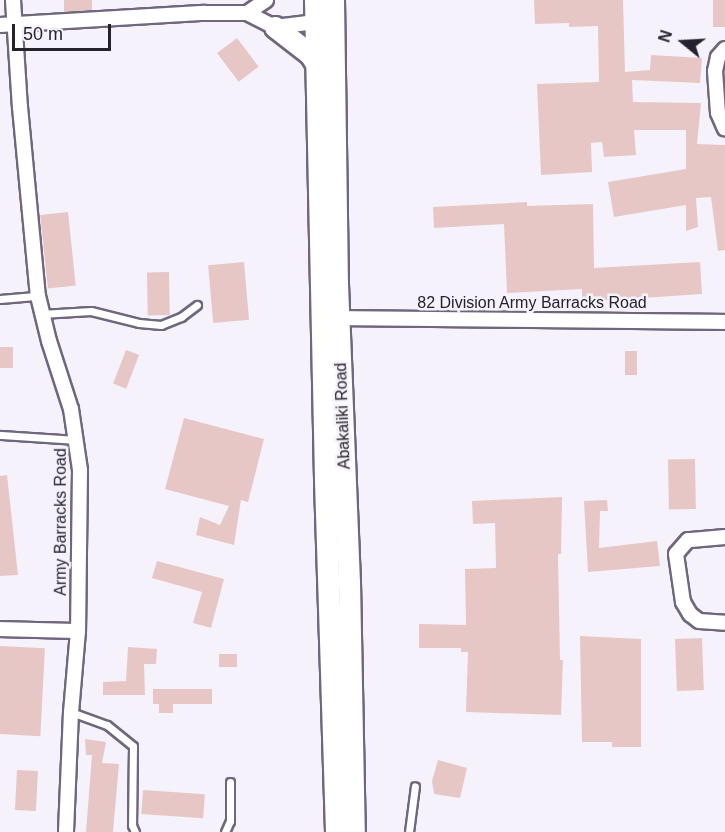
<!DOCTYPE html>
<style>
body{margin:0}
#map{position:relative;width:725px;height:832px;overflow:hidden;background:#f5f2fc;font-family:Helvetica,sans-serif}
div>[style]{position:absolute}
.building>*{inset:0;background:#e7c7c6;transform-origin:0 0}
.roads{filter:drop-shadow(2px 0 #6f677d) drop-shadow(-2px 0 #6f677d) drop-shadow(0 2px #6f677d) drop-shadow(0 -2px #6f677d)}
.service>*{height:7px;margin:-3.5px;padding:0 3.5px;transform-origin:3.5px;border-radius:3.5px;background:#fff}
.minor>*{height:14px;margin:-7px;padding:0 7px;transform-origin:7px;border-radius:7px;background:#fff}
.primary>*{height:21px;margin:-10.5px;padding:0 10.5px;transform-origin:10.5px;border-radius:10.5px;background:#fff}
span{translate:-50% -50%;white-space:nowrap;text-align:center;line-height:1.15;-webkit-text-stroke:5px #f5f2fc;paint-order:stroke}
.street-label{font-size:16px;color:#25222b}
.north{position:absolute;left:653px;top:12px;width:60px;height:60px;-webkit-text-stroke:4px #f5f2fc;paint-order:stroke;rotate:288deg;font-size:16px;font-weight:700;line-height:24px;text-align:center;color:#25222b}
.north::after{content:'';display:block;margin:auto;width:21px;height:27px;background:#25222b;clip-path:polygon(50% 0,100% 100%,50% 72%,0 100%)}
.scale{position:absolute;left:12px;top:24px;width:99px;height:27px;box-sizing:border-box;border:3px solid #25222b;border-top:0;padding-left:8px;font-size:18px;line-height:21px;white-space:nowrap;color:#25222b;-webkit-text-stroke:4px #f5f2fc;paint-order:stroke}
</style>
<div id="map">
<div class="building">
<div style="left:64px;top:0;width:28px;height:12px"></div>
<div style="clip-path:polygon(534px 0,623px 0,625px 72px,650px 70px,651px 55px,702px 58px,700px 83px,632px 80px,633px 102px,701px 103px,697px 144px,725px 145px,725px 250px,718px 251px,711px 197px,696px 198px,698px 227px,686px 231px,686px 205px,614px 217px,608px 182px,686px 169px,686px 130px,634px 130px,636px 155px,604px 157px,602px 142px,591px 143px,592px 172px,541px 175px,537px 84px,599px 82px,598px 26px,569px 27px,569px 23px,535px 24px)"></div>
<div style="left:713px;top:0;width:12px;height:27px"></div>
<div style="left:237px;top:38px;width:36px;height:25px;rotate:53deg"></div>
<div style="clip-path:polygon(527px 202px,527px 206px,593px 204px,594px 268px,700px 262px,702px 294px,582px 302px,582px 289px,507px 293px,504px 224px,434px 228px,433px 207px)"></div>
<div style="left:68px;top:212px;width:74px;height:28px;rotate:84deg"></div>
<div style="left:244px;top:262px;width:58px;height:36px;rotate:85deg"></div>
<div style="left:169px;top:272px;width:43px;height:22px;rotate:89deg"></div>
<div style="left:0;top:347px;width:13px;height:21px"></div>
<div style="left:126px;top:350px;width:14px;height:36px;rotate:21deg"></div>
<div style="left:625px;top:351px;width:12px;height:24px"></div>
<div style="clip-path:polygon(184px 418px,264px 439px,248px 502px,241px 500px,234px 545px,196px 535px,200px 517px,220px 525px,229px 506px,165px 489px)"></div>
<div style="left:695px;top:459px;width:50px;height:27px;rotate:89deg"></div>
<div style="clip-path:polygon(7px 475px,18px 575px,0 576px,0 476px)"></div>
<div style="clip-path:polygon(562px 497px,561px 554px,558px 554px,560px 660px,563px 660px,561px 715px,466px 712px,468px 652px,461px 652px,461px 648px,419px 648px,419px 624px,466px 625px,465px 569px,496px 568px,495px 523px,473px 524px,472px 501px)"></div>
<div style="clip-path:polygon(607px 500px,608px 511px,600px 511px,599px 548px,657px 541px,660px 566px,588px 572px,584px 501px)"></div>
<div style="clip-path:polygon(157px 561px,224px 579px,211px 628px,193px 623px,202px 592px,152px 578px)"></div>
<div style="clip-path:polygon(580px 636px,641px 639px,641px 747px,612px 747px,612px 742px,582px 742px)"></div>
<div style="left:702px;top:638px;width:52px;height:27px;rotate:88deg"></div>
<div style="left:0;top:646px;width:45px;height:88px;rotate:3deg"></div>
<div style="clip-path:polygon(128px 647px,157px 649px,156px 664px,144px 664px,145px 695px,103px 695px,103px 682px,126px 681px)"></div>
<div style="left:237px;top:654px;width:13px;height:18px;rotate:90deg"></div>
<div style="clip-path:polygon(153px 689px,212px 689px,212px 704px,173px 704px,173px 713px,159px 713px,159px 704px,153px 704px)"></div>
<div style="clip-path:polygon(85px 739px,106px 742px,102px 763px,119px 764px,113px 832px,86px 832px,92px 755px,86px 755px)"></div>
<div style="clip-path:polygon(438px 760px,467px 768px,460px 798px,434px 794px,432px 781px)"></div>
<div style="left:17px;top:770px;width:21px;height:40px;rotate:3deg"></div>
<div style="left:143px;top:790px;width:62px;height:24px;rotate:4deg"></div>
</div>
<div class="roads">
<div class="service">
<div style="left:0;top:299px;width:38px;rotate:-5deg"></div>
<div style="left:41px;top:314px;width:50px;rotate:-3.4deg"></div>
<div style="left:91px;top:311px;width:49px;rotate:14deg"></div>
<div style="left:139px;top:323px;width:22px;rotate:5deg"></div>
<div style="left:161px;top:325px;width:22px;rotate:-22deg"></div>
<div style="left:181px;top:317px;width:20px;rotate:-37deg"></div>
<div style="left:0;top:435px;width:77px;rotate:3.7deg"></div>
<div style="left:71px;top:712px;width:38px;rotate:20deg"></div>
<div style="left:107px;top:725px;width:33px;rotate:39deg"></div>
<div style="left:133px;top:746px;width:79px;rotate:90.7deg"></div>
<div style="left:132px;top:825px;width:8px;rotate:67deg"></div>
<div style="left:225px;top:832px;width:12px;rotate:-66deg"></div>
<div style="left:230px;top:821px;width:39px;rotate:-90deg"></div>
<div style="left:409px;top:832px;width:46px;rotate:-82.6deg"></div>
</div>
<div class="minor">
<div style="left:13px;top:0;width:107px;rotate:86.3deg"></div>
<div style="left:20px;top:107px;width:190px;rotate:84.6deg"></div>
<div style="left:38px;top:296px;width:46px;rotate:76.3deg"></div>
<div style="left:49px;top:341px;width:71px;rotate:72.1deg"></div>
<div style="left:71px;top:409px;width:62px;rotate:81.6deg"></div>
<div style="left:80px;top:470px;width:161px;rotate:90.7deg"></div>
<div style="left:78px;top:631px;width:81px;rotate:94.9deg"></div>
<div style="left:71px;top:712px;width:120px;rotate:92.4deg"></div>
<div style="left:247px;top:13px;width:23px;rotate:-34deg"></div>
<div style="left:0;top:25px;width:205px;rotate:-3.4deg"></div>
<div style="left:205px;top:13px;width:42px"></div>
<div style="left:247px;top:13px;width:31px;rotate:27deg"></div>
<div style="left:275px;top:27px;width:49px;rotate:-7deg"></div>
<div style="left:725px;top:49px;width:11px;rotate:131deg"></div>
<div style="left:718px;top:57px;width:14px;rotate:102deg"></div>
<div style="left:715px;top:71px;width:42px;rotate:85.9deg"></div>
<div style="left:718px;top:113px;width:17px;rotate:66deg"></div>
<div style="left:339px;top:318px;width:386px;rotate:0.6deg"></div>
<div style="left:725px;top:537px;width:37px;rotate:175deg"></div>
<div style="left:688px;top:540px;width:18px;rotate:131deg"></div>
<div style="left:676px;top:554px;width:49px;rotate:81.7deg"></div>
<div style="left:683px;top:602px;width:14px;rotate:60deg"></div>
<div style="left:690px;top:614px;width:11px;rotate:38deg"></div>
<div style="left:699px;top:621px;width:26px;rotate:4deg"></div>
<div style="left:0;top:629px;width:78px;rotate:1.5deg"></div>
</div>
<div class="primary">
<div style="left:315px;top:0;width:481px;rotate:88.8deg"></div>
<div style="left:325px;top:481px;width:351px;rotate:88.2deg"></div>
<div style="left:333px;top:0;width:284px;rotate:89.2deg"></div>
<div style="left:337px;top:284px;width:298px;rotate:87.7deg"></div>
<div style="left:349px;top:582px;width:250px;rotate:88.9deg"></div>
<div style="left:275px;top:27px;width:44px;rotate:37.6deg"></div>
<div style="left:310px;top:54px;width:13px;rotate:58deg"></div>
</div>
</div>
<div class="street-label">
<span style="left:532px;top:303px">82 Division Army Barracks Road</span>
<span style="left:343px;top:416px;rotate:-92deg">Abakaliki Road</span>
<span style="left:61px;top:522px;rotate:-90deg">Army Barracks Road</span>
</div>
<div class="north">N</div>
<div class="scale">50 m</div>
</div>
